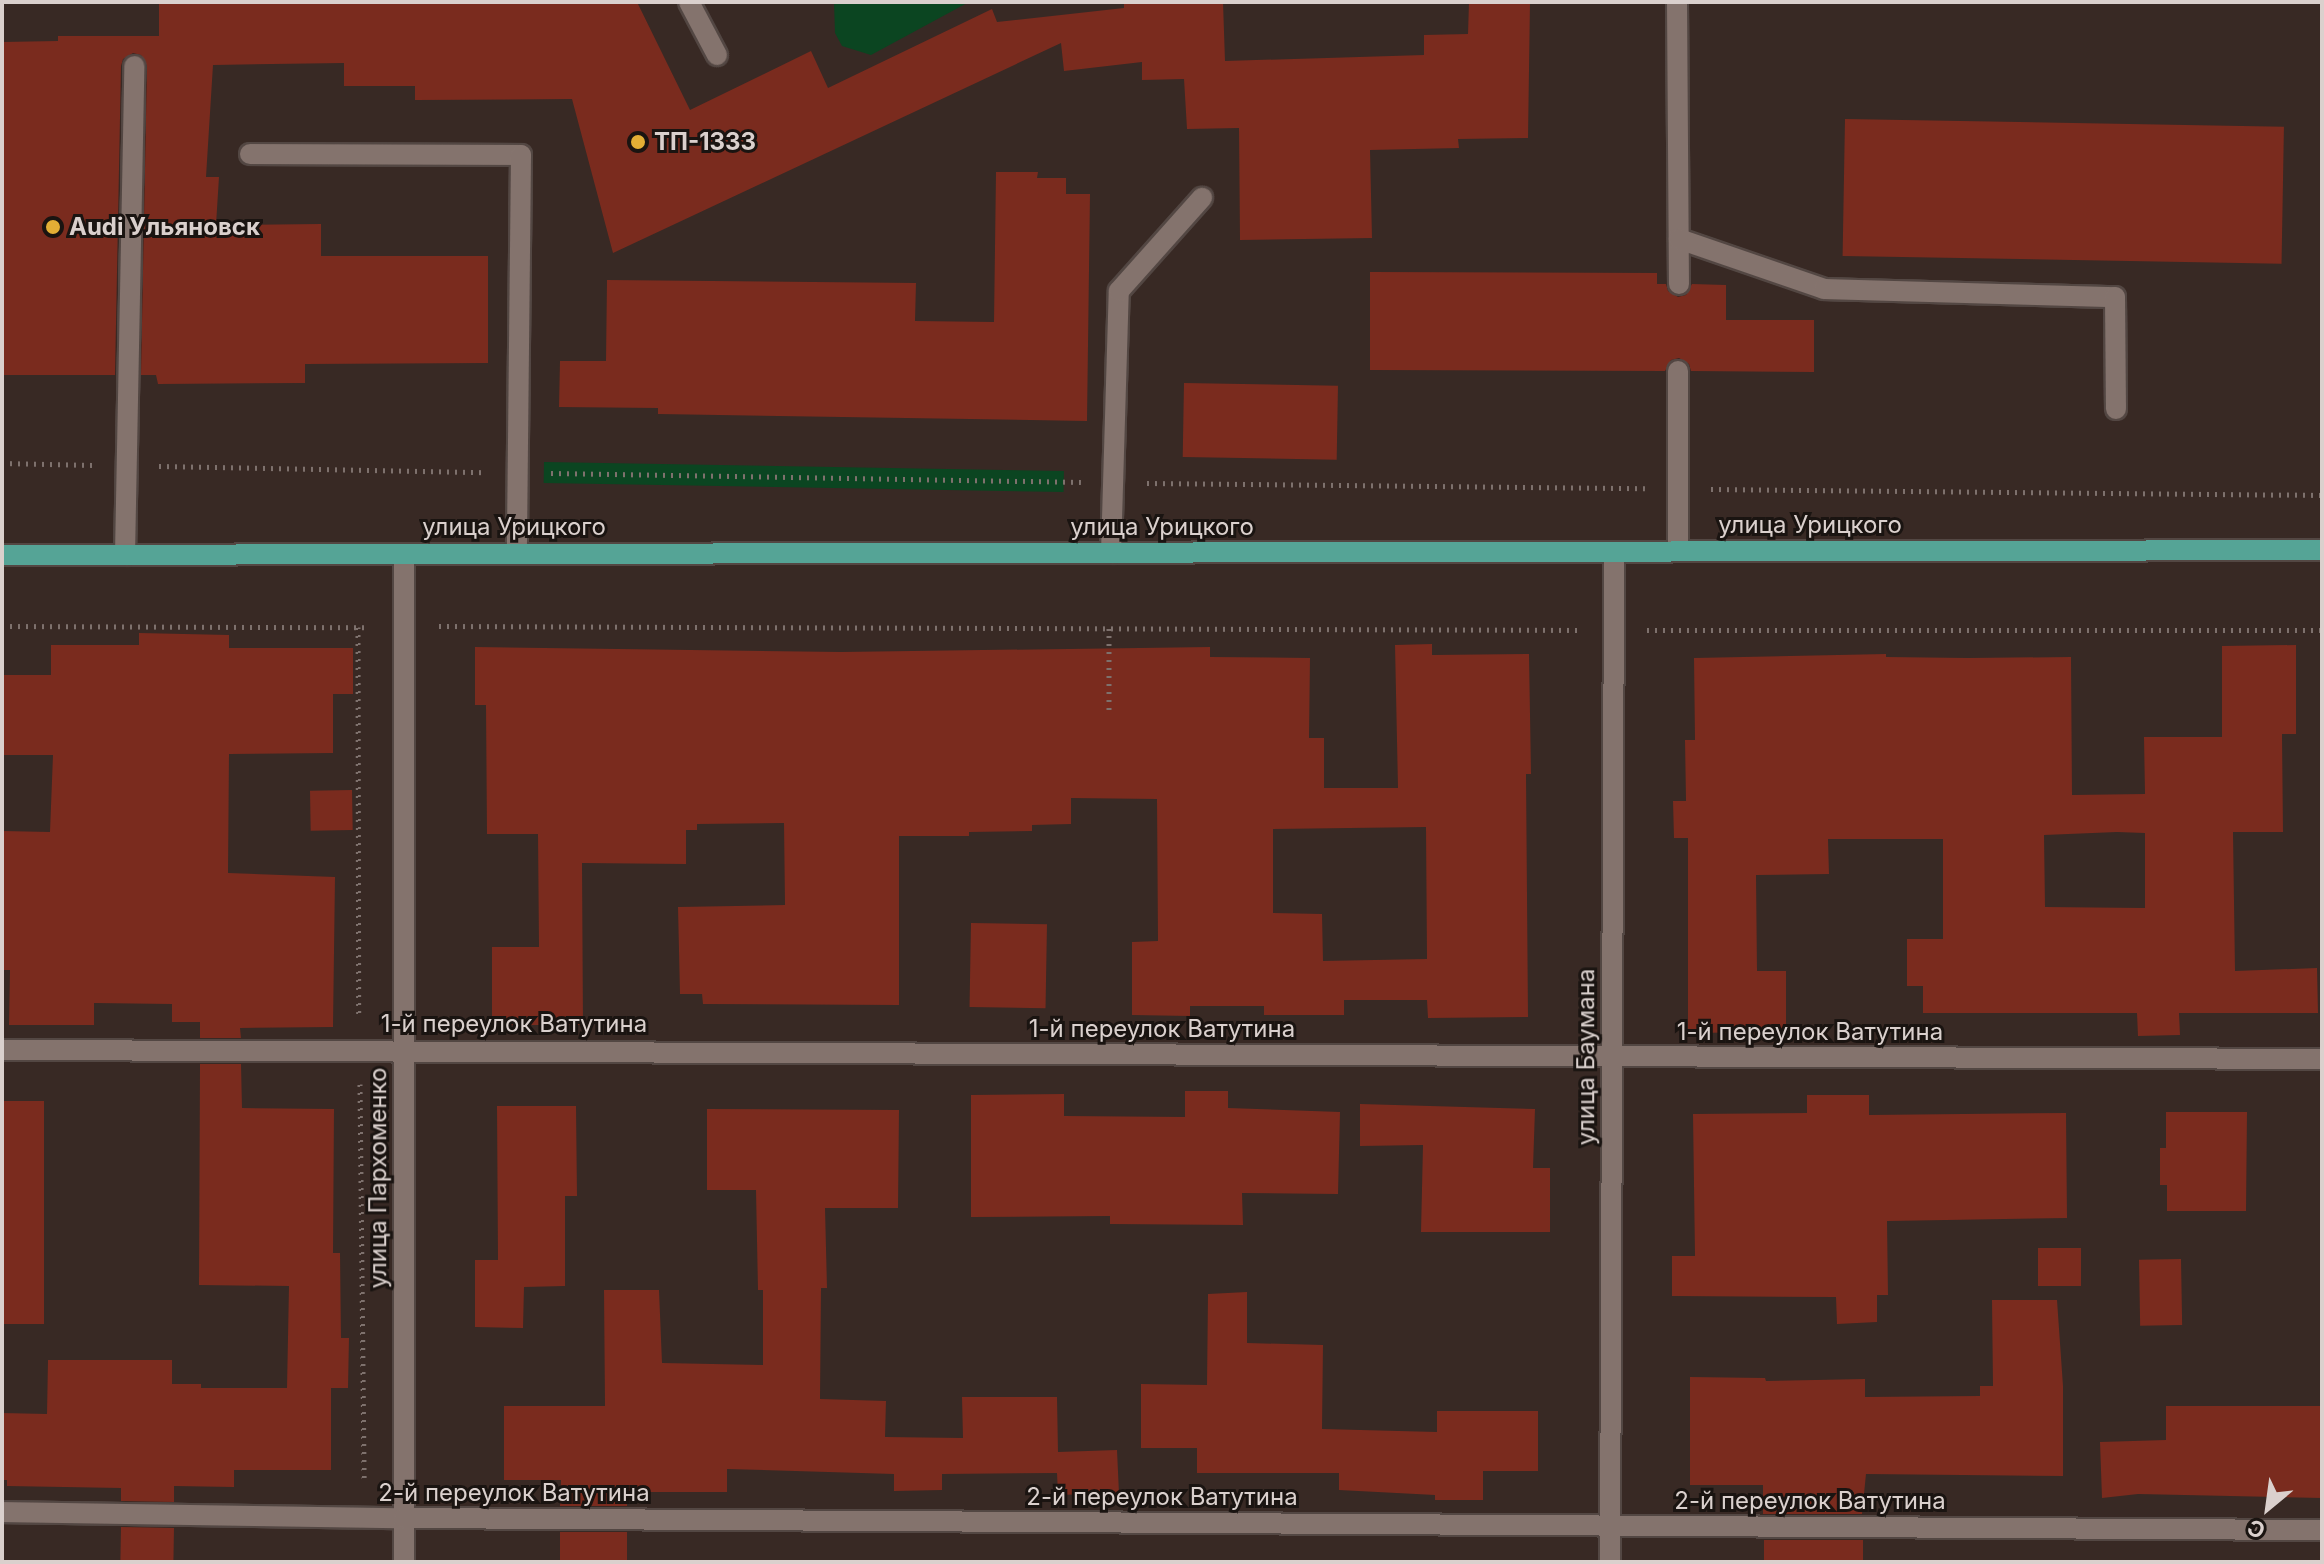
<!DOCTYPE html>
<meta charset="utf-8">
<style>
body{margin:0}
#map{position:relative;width:2324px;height:1564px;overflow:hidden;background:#382924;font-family:Inter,sans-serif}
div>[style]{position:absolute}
.green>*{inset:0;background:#0b4521;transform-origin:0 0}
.building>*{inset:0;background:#7a2b1e;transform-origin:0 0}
.path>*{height:5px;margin-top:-2.5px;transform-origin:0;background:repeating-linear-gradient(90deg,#7e716d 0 2px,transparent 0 8px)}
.roads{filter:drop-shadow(2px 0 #534743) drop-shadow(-2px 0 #534743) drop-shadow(0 2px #534743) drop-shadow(0 -2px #534743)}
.service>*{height:20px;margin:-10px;padding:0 10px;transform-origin:10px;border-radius:10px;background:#84736d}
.minor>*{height:20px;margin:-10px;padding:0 10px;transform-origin:10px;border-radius:10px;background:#84736d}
.primary>*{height:20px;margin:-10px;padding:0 10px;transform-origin:10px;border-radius:10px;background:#55a496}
.dots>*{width:22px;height:22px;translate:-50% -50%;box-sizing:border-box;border:4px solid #1a1411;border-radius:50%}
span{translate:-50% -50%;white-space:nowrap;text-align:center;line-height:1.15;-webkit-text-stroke:6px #1a1411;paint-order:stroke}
.poi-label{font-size:24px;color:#dad0cd;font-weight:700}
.left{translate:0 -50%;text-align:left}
.street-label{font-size:24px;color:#dad0cd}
.frame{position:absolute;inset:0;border:4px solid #dad0cd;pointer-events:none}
.north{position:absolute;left:2228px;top:1468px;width:80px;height:80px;-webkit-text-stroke:6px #1a1411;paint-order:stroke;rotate:209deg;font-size:22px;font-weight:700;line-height:32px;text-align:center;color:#dad0cd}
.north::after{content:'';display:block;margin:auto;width:28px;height:36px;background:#dad0cd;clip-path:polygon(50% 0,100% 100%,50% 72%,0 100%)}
</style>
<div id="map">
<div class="green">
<div style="clip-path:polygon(834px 2px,969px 2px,871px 55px,842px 46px,835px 33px)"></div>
<div style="left:544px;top:462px;width:520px;height:21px;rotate:1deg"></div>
</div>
<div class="building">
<div style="clip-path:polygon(159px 2px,637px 2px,690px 110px,811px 51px,828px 88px,992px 9px,997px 22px,1124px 8px,1124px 2px,1223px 2px,1225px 61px,1424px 55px,1424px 35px,1468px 34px,1469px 2px,1530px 2px,1528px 138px,1458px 139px,1459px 148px,1370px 150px,1372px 238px,1240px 240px,1239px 128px,1187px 129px,1184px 79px,1142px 80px,1142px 62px,1064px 71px,1061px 43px,613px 253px,572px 99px,415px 100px,415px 86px,344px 86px,344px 63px,213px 65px,206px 177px,219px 177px,216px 225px,321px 224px,321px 256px,488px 256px,488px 363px,305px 364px,305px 383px,158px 384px,156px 375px,141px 375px,147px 66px,141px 55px,133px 53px,123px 59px,121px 66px,115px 375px,2px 375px,2px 42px,58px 41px,58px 36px,159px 36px)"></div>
<div style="left:1845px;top:119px;width:439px;height:137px;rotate:1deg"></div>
<div style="clip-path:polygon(996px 172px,1038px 172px,1037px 178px,1066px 178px,1066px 194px,1090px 194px,1087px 421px,658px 414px,658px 408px,559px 407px,560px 361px,606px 361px,607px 280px,916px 283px,915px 321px,994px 322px)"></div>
<div style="clip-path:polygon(1370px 272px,1657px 273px,1657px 284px,1666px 284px,1668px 291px,1678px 297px,1686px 295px,1692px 284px,1726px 285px,1726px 320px,1814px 320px,1814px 372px,1691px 371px,1689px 364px,1679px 358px,1671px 360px,1665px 371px,1370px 370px)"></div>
<div style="left:1184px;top:383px;width:154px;height:74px;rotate:1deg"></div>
<div style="clip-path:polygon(139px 633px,229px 635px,229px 648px,353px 648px,353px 694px,333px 694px,333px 753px,229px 754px,228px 873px,335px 877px,333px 1027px,240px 1028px,241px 1038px,200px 1038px,200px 1022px,172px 1022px,172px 1004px,94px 1003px,94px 1025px,9px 1025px,10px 970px,2px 970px,2px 831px,50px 832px,53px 755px,2px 755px,2px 675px,51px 675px,51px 645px,139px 645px)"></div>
<div style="clip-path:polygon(evenodd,1432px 644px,1432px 655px,1529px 654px,1531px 774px,1526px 774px,1528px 1017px,1428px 1018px,1427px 1000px,1344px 1000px,1344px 1015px,1264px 1015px,1264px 1006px,1190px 1006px,1190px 1016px,1132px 1015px,1132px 942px,1158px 941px,1157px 799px,1071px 798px,1071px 824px,1032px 825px,1032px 831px,969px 832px,969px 836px,899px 836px,899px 1005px,703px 1004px,702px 994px,680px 994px,678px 907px,785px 905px,784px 823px,697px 824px,697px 830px,686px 830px,686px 864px,582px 863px,583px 1025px,492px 1025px,492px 947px,539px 947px,538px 834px,487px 834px,486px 705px,475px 705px,475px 647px,841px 652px,1210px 647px,1210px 657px,1310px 658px,1309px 738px,1324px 738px,1324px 788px,1398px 788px,1395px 645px,1432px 644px,1426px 827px,1427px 959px,1323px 961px,1322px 914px,1273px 913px,1273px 829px,1426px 827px)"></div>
<div style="clip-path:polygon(evenodd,2296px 645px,2296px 734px,2282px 734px,2283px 832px,2233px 832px,2235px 971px,2317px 968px,2318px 1013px,2179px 1013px,2180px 1035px,2138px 1036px,2137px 1013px,1923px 1013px,1923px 986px,1907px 986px,1907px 939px,1943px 939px,1943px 839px,1828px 839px,1829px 874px,1756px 875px,1757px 971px,1786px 971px,1786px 1032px,1688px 1033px,1688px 838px,1674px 838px,1673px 801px,1686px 801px,1685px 740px,1695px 740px,1694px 658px,1886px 654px,1886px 657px,1968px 658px,2071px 657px,2072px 795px,2145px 794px,2144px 737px,2222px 737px,2222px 646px,2296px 645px,2117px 832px,2145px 833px,2145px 908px,2045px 907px,2044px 835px,2117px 832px)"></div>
<div style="left:352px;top:790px;width:40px;height:42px;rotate:89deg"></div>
<div style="left:971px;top:923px;width:76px;height:84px;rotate:1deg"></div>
<div style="clip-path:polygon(200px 1064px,241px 1064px,242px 1108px,334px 1109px,333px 1253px,340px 1253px,341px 1338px,349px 1338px,348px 1388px,331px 1388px,331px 1470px,234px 1470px,234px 1487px,174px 1486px,174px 1502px,121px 1501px,121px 1488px,7px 1486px,7px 1480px,2px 1480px,2px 1413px,47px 1414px,48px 1360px,172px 1360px,172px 1384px,201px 1384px,201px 1388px,287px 1388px,289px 1286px,199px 1285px)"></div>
<div style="clip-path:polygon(1185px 1091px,1228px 1091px,1228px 1108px,1340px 1112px,1338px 1194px,1242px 1193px,1243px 1225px,1110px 1224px,1110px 1216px,971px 1217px,971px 1095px,1064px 1094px,1064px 1116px,1185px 1117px)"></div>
<div style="clip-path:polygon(1807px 1095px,1869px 1095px,1869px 1115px,2066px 1113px,2067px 1218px,1887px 1221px,1888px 1295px,1877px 1295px,1877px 1322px,1837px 1324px,1836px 1297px,1672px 1296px,1672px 1256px,1695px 1256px,1693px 1114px,1807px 1113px)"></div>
<div style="left:2px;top:1101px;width:42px;height:223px"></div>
<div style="clip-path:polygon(1360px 1104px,1535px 1109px,1533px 1168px,1550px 1168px,1550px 1232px,1421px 1232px,1423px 1145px,1360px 1146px)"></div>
<div style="clip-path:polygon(497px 1106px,576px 1106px,577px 1196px,565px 1196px,565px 1286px,524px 1287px,523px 1328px,475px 1327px,475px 1260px,498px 1260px)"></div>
<div style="clip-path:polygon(707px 1109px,899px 1110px,898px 1208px,825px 1208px,827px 1288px,821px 1288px,820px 1399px,886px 1401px,885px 1437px,963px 1438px,962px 1397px,1057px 1397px,1058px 1452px,1117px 1450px,1119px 1493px,1058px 1495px,1057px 1473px,942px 1474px,942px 1490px,894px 1491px,894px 1474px,727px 1469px,727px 1492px,627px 1492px,627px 1506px,560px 1506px,561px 1480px,504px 1480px,504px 1406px,605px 1406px,604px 1290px,659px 1290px,662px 1363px,763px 1365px,763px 1290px,758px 1290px,756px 1190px,707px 1190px)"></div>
<div style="clip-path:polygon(2166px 1112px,2247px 1112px,2246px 1211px,2167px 1211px,2167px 1185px,2160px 1185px,2160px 1148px,2166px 1148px)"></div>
<div style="left:2038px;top:1248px;width:43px;height:38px"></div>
<div style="left:2181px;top:1259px;width:66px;height:42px;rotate:89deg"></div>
<div style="clip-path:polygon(1247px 1292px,1247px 1343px,1323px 1345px,1322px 1429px,1437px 1432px,1437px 1411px,1538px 1411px,1538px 1471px,1483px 1471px,1483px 1500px,1435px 1500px,1435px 1495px,1339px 1490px,1339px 1473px,1197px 1473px,1197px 1448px,1141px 1448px,1141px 1384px,1207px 1385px,1208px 1294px)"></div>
<div style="clip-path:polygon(1992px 1300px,2057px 1300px,2063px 1386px,2063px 1476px,1866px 1474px,1862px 1514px,1763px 1514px,1763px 1485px,1690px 1485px,1690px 1377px,1765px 1378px,1766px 1381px,1865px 1379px,1865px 1397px,1980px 1396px,1980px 1386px,1993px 1386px)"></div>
<div style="clip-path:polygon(2166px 1406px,2322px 1406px,2322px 1498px,2138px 1494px,2102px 1498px,2100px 1442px,2166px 1440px)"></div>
<div style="left:121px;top:1527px;width:53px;height:35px;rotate:1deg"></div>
<div style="left:560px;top:1532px;width:67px;height:30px"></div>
<div style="left:1764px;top:1540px;width:99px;height:22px"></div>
</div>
<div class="path">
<div style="left:2px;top:463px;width:91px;rotate:1.3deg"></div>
<div style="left:159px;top:466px;width:326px;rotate:1.1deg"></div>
<div style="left:551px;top:473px;width:530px;rotate:0.97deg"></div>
<div style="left:1147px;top:483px;width:498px;rotate:0.6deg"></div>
<div style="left:1711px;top:489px;width:611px;rotate:0.56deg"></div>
<div style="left:2px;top:626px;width:367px;rotate:0.2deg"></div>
<div style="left:439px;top:626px;width:1142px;rotate:0.2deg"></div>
<div style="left:358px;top:627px;width:391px;rotate:89.9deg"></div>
<div style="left:1109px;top:628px;width:82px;rotate:90deg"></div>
<div style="left:1647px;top:630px;width:675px"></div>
<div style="left:360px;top:1084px;width:398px;rotate:89.4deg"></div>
</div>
<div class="roads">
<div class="service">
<div style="left:689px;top:2px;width:60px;rotate:62.2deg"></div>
<div style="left:1677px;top:2px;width:282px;rotate:89.6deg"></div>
<div style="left:250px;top:154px;width:271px;rotate:0.2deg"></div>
<div style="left:521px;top:155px;width:398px;rotate:90.6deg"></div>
<div style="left:1679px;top:239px;width:153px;rotate:19deg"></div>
<div style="left:1824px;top:289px;width:291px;rotate:1.6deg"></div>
<div style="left:2115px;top:297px;width:112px;rotate:89.5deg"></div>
<div style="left:1678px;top:551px;width:180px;rotate:-90deg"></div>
<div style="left:1111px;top:553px;width:262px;rotate:-88.3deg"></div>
<div style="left:1119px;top:291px;width:125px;rotate:-48.3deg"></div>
<div style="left:125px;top:555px;width:489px;rotate:-88.9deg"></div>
</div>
<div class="minor">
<div style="left:404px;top:554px;width:1008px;rotate:90deg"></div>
<div style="left:2px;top:1050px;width:2320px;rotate:0.22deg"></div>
<div style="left:2px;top:1512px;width:402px;rotate:0.9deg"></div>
<div style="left:404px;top:1518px;width:1918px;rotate:0.36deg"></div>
<div style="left:1610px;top:1562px;width:1010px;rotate:-89.77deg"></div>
</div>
<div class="primary">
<div style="left:2px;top:555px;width:2320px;rotate:-0.12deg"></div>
</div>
</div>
<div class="dots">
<div style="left:638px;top:142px;background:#e3ae35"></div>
<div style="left:53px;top:227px;background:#e3ae35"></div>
</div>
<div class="poi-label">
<span class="left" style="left:654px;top:142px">ТП-1333</span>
<span class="left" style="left:69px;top:227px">Audi Ульяновск</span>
</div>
<div class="street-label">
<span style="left:1810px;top:525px">улица Урицкого</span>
<span style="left:514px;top:527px">улица Урицкого</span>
<span style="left:1162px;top:527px">улица Урицкого</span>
<span style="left:514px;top:1024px">1-й переулок Ватутина</span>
<span style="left:1162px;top:1029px">1-й переулок Ватутина</span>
<span style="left:1810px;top:1032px">1-й переулок Ватутина</span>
<span style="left:1586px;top:1057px;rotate:-90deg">улица Баумана</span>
<span style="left:378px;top:1178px;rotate:-90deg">улица Пархоменко</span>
<span style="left:514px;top:1493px">2-й переулок Ватутина</span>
<span style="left:1162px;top:1497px">2-й переулок Ватутина</span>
<span style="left:1810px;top:1501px">2-й переулок Ватутина</span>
</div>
<div class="frame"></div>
<div class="north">С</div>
</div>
